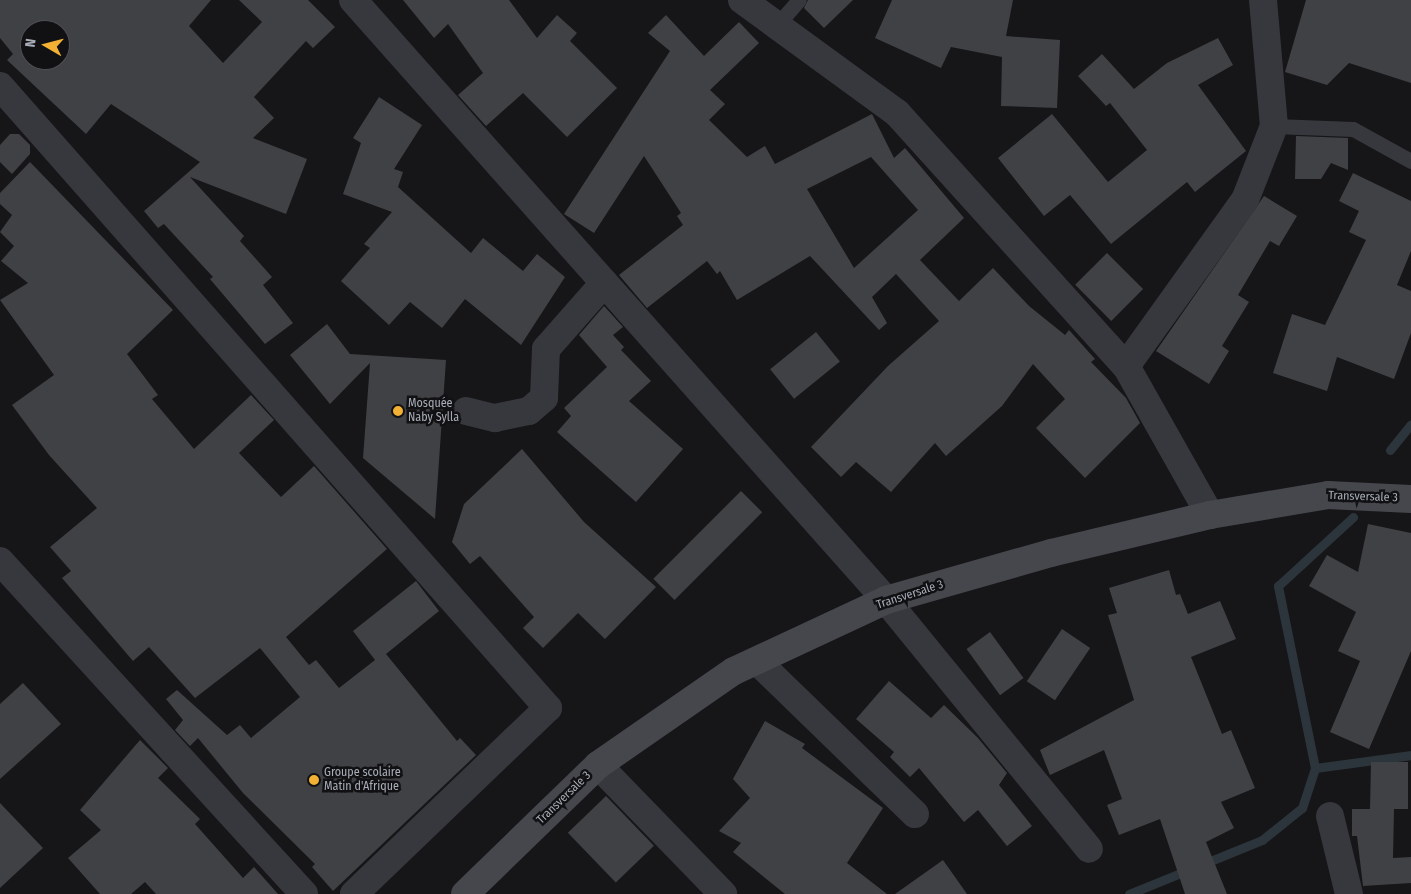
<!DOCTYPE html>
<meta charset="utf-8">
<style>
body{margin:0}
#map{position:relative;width:1411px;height:894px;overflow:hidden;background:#161618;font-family:"Fira Sans Condensed",sans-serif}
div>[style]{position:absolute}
.stream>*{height:9px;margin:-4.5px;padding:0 4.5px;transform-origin:4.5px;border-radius:4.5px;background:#2c353c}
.building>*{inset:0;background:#404145;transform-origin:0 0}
.lane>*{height:15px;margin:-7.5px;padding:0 7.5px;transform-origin:7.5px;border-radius:7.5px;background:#37383d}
.street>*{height:28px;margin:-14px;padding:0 14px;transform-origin:14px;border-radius:14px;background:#37383d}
.secondary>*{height:28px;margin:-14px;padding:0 14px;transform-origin:14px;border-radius:14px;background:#45474d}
.dots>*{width:14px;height:14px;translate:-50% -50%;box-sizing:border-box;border:2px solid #111113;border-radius:50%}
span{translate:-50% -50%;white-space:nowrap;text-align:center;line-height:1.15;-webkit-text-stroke:5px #111113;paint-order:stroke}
.poi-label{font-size:12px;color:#a8adb8}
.left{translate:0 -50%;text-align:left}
.street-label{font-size:12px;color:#a8adb8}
.north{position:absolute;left:20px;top:20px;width:50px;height:50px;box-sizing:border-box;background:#111113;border:1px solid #4d4f55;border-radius:50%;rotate:278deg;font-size:14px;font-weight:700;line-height:20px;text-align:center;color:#a8adb8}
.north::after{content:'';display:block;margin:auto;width:18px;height:22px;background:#f2b134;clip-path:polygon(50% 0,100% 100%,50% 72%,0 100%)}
</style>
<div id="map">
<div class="stream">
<div style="left:1390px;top:450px;width:33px;rotate:-51deg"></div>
<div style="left:1315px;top:768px;width:97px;rotate:-7.7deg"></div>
<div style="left:1203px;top:864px;width:64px;rotate:-22.1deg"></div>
<div style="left:1262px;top:840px;width:51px;rotate:-38.7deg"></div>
<div style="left:1302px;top:808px;width:42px;rotate:-72deg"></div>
<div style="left:1315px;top:768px;width:186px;rotate:-101.5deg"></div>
<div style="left:1278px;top:586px;width:102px;rotate:-42.6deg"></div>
<div style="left:1129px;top:894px;width:64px;rotate:-22.1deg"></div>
</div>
<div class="building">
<div style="clip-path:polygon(evenodd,0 0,211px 0,189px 26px,223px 63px,262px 22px,239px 0,308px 0,335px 27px,313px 48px,306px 41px,254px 97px,274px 118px,253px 138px,307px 159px,286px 214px,190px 177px,244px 236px,240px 241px,272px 277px,263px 285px,293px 323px,265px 344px,210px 279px,213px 277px,164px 224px,158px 228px,144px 211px,200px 162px,111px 104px,86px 134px,7px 60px,13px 54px,0 38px,0 0,30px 30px,60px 30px,60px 60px,30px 60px,30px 30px)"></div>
<div style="clip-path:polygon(403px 0,509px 0,537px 38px,557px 15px,577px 33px,570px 41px,617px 88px,567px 137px,523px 93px,486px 126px,458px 95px,483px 73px,448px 24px,434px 38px)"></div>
<div style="clip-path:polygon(808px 0,853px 0,824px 28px,804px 8px)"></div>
<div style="clip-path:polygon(892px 0,1013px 0,1006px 36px,1060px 40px,1057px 108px,1001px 106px,1002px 57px,951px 47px,941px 68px,875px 38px)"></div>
<div style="clip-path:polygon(1306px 0,1411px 0,1411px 83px,1349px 63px,1327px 85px,1285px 72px)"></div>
<div style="clip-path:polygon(evenodd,666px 15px,704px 56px,739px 22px,759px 43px,710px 90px,725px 104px,709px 120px,747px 157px,765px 146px,775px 164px,872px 114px,894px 158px,905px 148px,964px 218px,920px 260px,959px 301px,993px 268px,1029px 306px,1065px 335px,1069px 330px,1095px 359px,1091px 362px,1126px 398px,1140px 423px,1085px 478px,1036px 428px,1065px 399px,1033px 364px,1002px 406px,946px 456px,935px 443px,891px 492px,856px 462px,841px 477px,811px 447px,888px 366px,939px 321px,896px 274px,872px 297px,887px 323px,879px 330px,810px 256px,737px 300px,720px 271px,717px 274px,707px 261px,647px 308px,619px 275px,683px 225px,677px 216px,681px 213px,644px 156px,594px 233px,564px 214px,670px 51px,648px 33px,666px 15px,871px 157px,918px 210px,854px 268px,807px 189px,871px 157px)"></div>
<div style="clip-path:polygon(1218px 38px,1233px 65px,1198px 85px,1246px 151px,1195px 192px,1187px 182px,1111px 244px,1070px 195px,1044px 216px,998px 158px,1052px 114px,1108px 182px,1147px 150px,1110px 103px,1106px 106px,1078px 76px,1102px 54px,1134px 89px,1167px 63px)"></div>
<div style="clip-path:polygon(379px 97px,422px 125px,394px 169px,403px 172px,398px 187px,471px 253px,483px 238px,523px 271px,537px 254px,565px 277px,521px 345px,465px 299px,442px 328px,410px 302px,389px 325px,341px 281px,370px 248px,364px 244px,392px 212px,343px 194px,361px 143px,353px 138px)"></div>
<div style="clip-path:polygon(10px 134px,19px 134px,30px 145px,30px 154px,12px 174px,0 162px,0 145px)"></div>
<div style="clip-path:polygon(1296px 136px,1348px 138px,1348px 170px,1331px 163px,1321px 179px,1295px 179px)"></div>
<div style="clip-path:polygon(30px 162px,173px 310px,127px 354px,158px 395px,152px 399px,194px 449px,251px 395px,274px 420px,239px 453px,281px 497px,314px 466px,387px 549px,286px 637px,309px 665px,316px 660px,339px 688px,375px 660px,353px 631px,416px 581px,439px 611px,386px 654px,457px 741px,460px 738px,476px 755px,333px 891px,312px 867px,315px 864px,243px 793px,198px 738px,190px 746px,175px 730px,183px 720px,166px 699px,177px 690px,227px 735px,240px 725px,251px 738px,300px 697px,260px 648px,195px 698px,149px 647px,133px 661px,62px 578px,71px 571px,50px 547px,97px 508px,49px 455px,12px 405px,54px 375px,0 300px,28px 283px,1px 261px,14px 246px,0 232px,12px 215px,0 204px,0 193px)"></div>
<div style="clip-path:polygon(1353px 173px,1411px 201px,1411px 251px,1397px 285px,1411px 291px,1411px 333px,1394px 379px,1337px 357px,1327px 391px,1273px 373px,1292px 314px,1325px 325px,1366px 240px,1349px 232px,1359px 211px,1339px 201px)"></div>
<div style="clip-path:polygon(1264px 196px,1297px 216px,1279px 246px,1270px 241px,1238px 295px,1249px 302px,1222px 346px,1229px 351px,1209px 384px,1156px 351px)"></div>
<div style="left:1107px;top:253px;width:51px;height:45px;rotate:45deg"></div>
<div style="clip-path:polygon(604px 306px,623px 327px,613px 335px,624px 347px,621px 350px,651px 381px,629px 401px,683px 449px,636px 502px,557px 432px,571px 416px,564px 408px,607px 367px,579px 335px)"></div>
<div style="clip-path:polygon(327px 324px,350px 354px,446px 360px,435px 519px,363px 458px,370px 363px,330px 404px,290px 355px)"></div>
<div style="left:816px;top:332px;width:38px;height:59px;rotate:51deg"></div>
<div style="clip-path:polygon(522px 449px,584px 522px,656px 587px,605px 639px,578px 613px,543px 648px,523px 628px,534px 617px,480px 556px,470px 564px,452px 542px,464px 504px)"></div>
<div style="left:741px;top:491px;width:30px;height:124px;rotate:45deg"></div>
<div style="clip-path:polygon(1368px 524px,1411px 533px,1411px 651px,1369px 749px,1330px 732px,1360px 661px,1338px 651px,1356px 612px,1309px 586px,1327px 555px,1358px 572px)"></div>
<div style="clip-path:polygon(1169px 570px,1176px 595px,1180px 594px,1188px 614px,1220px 601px,1236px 639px,1191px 657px,1222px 734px,1231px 730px,1255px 788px,1221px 802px,1234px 828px,1206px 842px,1227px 894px,1185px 894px,1160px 819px,1119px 835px,1107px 805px,1122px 799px,1104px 750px,1050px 775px,1040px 750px,1134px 700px,1108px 615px,1117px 613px,1109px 588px)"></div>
<div style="left:1062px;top:629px;width:34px;height:63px;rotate:34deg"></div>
<div style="left:990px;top:632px;width:57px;height:29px;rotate:54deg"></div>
<div style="clip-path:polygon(889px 681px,931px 718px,944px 705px,978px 738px,1007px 773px,999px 785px,1032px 826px,1007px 846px,978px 810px,964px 822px,919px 768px,910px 777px,890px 757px,894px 752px,856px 719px)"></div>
<div style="clip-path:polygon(23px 683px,61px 724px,0 779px,0 704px)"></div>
<div style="clip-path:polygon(765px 721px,805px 744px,802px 748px,883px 808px,847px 863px,887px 894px,785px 894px,733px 852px,741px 843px,719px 831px,750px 798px,733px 779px)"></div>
<div style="clip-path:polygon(140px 740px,168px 768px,158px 778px,200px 819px,195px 824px,243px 878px,254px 867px,278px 894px,156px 894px,145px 882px,131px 894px,100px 894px,68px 858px,101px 830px,80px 810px)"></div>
<div style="clip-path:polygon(1371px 762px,1408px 762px,1408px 809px,1394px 809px,1393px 858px,1411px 857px,1411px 883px,1363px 886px,1357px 836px,1352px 836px,1352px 809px,1370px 809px)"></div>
<div style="left:606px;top:796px;width:69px;height:53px;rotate:46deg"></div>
<div style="clip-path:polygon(0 803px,43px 848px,0 888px)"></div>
<div style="clip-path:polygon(943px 860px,967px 894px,895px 894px)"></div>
</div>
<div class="lane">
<div style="left:777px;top:25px;width:33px;rotate:-49deg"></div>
<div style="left:1274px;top:126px;width:79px;rotate:2.2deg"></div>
<div style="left:1353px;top:129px;width:66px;rotate:28.9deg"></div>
</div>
<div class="street">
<div style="left:353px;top:0;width:803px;rotate:48.38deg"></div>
<div style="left:886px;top:600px;width:321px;rotate:50.8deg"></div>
<div style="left:742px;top:0;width:192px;rotate:36.1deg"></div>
<div style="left:897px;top:113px;width:341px;rotate:47.9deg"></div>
<div style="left:1126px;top:366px;width:171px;rotate:60.6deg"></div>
<div style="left:0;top:86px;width:829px;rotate:48.62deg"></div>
<div style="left:548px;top:708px;width:269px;rotate:136.2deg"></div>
<div style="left:1126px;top:366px;width:204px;rotate:-54.4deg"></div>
<div style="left:1245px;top:200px;width:79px;rotate:-68.6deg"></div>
<div style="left:1274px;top:126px;width:126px;rotate:-95deg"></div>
<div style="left:466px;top:411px;width:30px;rotate:14deg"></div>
<div style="left:495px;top:418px;width:35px;rotate:-12deg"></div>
<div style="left:529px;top:411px;width:20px;rotate:-41deg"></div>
<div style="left:544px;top:398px;width:49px;rotate:-87.7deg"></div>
<div style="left:546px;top:349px;width:88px;rotate:-48.7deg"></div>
<div style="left:0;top:561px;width:451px;rotate:47.6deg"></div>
<div style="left:757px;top:661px;width:220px;rotate:44.1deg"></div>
<div style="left:598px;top:765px;width:180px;rotate:45.9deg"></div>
<div style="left:1330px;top:816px;width:80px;rotate:76.3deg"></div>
</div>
<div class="secondary">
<div style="left:465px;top:894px;width:185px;rotate:-44.1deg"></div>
<div style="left:598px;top:765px;width:165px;rotate:-34.7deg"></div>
<div style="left:734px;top:671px;width:168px;rotate:-25deg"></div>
<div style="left:886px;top:600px;width:172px;rotate:-15.9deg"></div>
<div style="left:1051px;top:553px;width:163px;rotate:-13.4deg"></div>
<div style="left:1210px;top:515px;width:120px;rotate:-9.6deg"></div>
<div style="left:1328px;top:495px;width:83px;rotate:2.8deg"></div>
</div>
<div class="dots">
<div style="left:398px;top:411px;background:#f2b134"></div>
<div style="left:314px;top:780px;background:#f2b134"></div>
</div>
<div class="poi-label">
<span class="left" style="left:408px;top:411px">Mosquée<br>Naby Sylla</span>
<span class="left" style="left:324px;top:780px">Groupe scolaire<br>Matin d'Afrique</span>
</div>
<div class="street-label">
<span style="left:1363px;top:497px;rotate:2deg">Transversale 3</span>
<span style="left:910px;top:595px;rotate:-18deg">Transversale 3</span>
<span style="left:564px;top:798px;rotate:-44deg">Transversale 3</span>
</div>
<div class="north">N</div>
</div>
